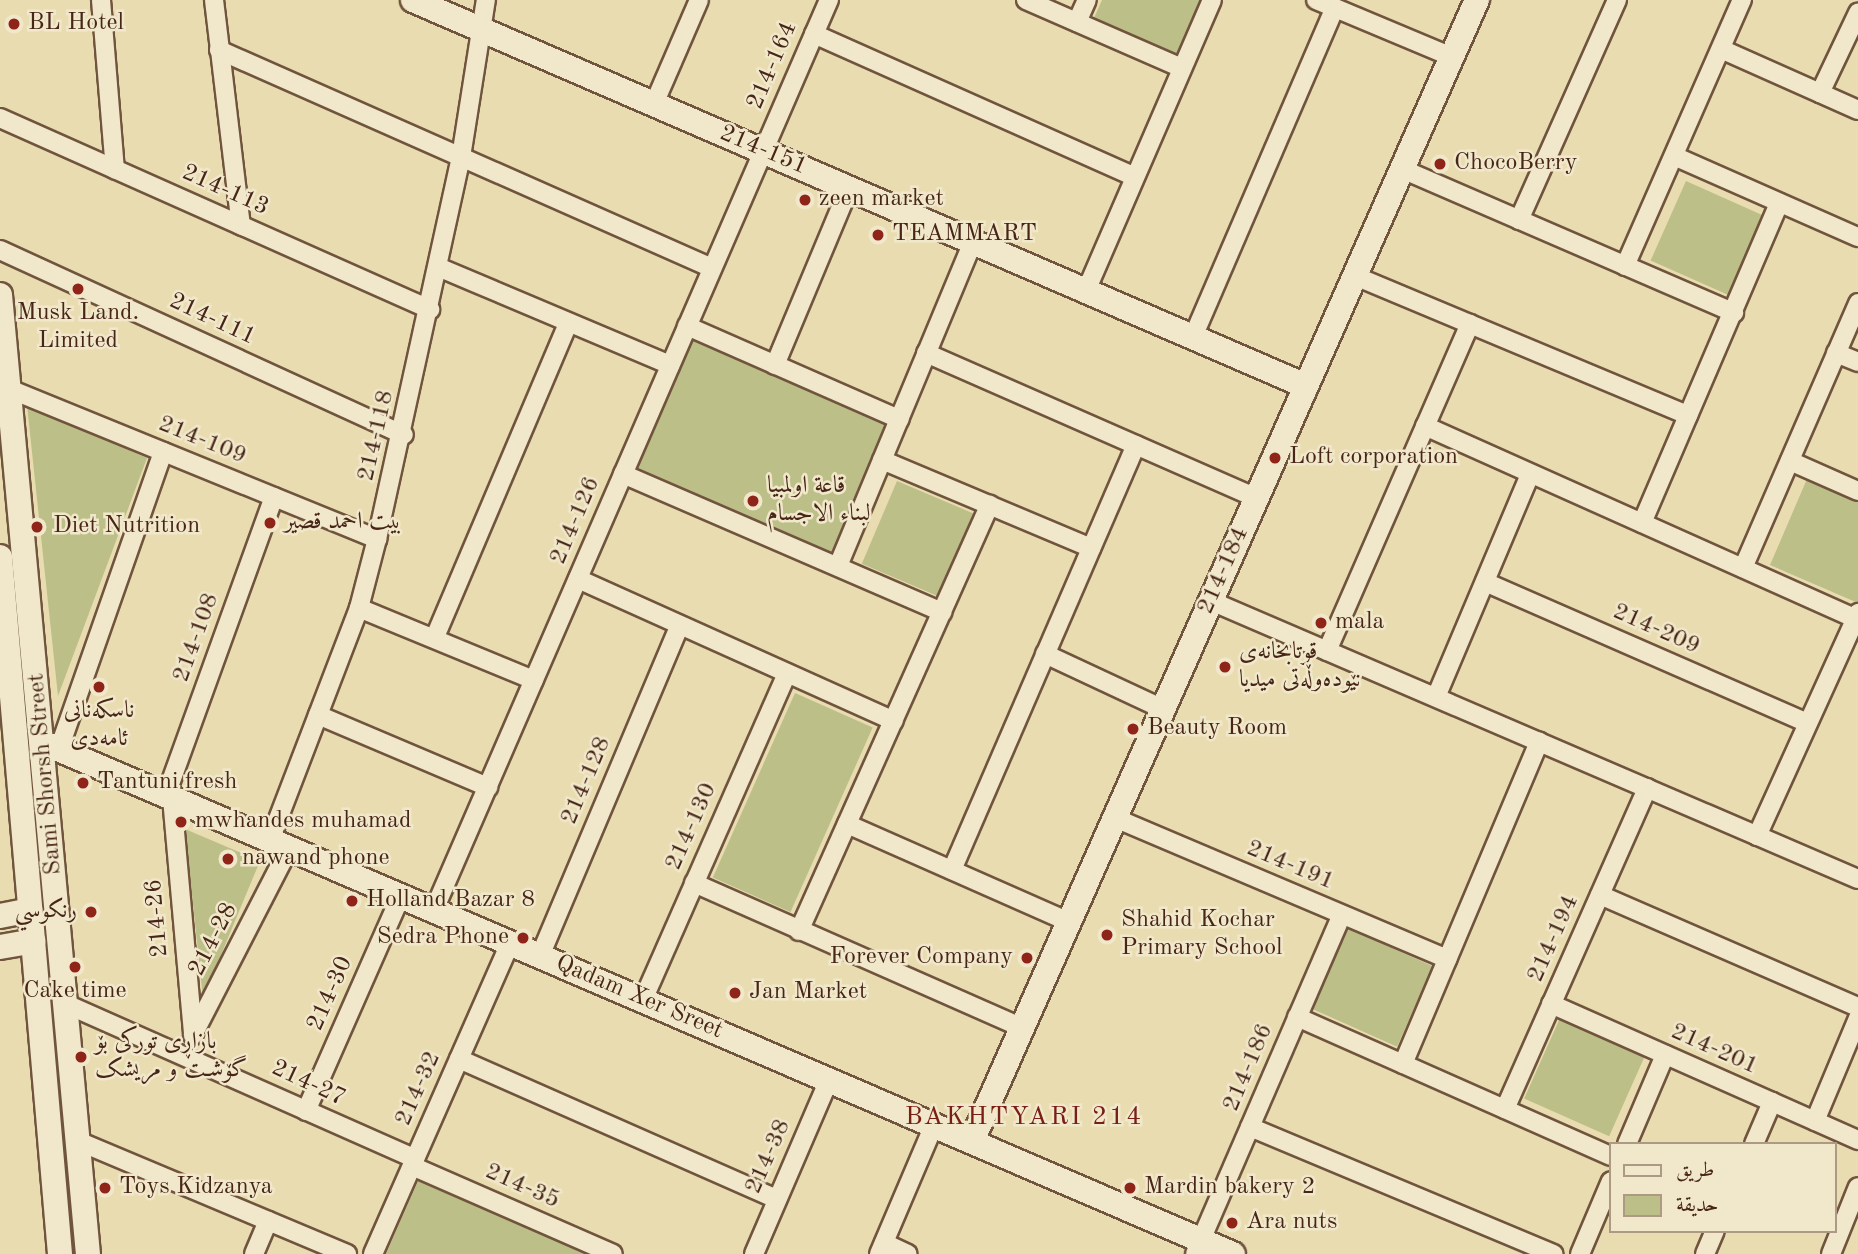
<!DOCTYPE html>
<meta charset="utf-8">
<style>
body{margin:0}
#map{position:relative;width:1858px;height:1254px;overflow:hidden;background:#e9dcb0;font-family:"Old Standard TT",Amiri,serif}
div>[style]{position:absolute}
.green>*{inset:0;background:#bcbf87;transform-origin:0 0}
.roads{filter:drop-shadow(2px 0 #70543d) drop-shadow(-2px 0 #70543d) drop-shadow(0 2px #70543d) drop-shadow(0 -2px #70543d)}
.street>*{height:18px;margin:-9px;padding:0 9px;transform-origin:9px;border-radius:9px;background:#f1e8cc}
.secondary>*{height:24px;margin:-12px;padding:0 12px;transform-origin:12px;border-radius:12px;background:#f1e8cc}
.dots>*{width:19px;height:19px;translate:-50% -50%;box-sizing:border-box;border:4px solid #f1e8cc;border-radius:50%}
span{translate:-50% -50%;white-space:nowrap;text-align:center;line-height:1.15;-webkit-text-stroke:5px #f1e8cc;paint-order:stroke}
.poi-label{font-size:24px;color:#472617}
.left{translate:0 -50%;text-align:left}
.right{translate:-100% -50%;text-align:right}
.street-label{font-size:24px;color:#472617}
.neighbourhood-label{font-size:26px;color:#7a1f14;letter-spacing:2px}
.legend{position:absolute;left:1609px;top:1142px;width:228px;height:91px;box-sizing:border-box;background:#f1e8cc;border:2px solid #ad9a84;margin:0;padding:9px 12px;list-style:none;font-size:21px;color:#472617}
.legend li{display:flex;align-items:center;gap:14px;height:35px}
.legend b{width:35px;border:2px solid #ad9a84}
</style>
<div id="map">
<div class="green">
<div style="clip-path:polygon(1102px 0,1206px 0,1179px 58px,1094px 18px)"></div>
<div style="left:1686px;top:181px;width:87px;height:87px;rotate:24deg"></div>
<div style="left:687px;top:326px;width:232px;height:161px;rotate:24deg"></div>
<div style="clip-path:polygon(27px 405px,147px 458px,58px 696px)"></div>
<div style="clip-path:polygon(1807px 479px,1858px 501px,1858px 603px,1770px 565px)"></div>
<div style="left:897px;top:481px;width:90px;height:90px;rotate:23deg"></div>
<div style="left:795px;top:693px;width:85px;height:202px;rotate:24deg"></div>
<div style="clip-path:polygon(185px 829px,260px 861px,203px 998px)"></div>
<div style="left:1347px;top:928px;width:94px;height:88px;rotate:24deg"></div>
<div style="left:1560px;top:1018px;width:93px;height:88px;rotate:24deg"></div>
<div style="clip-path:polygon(419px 1179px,588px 1254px,386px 1254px)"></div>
</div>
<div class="roads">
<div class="street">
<div style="left:101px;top:0;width:170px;rotate:85.3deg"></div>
<div style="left:214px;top:0;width:227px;rotate:83.2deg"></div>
<div style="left:1026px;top:0;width:170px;rotate:23.6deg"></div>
<div style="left:1316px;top:0;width:147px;rotate:22.7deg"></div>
<div style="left:1077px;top:22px;width:24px;rotate:-66deg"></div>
<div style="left:814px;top:34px;width:351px;rotate:24deg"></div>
<div style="left:1721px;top:49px;width:150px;rotate:24deg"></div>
<div style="left:219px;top:50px;width:539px;rotate:23.85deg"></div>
<div style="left:1820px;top:93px;width:89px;rotate:-64.6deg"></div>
<div style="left:654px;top:104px;width:113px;rotate:-66.6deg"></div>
<div style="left:0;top:118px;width:471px;rotate:24deg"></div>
<div style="left:1674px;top:156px;width:201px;rotate:23.8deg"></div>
<div style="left:1402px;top:169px;width:362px;rotate:23.4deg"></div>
<div style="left:1519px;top:220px;width:241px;rotate:-66deg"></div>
<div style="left:0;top:250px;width:444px;rotate:24.6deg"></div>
<div style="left:1625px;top:266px;width:291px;rotate:-66.3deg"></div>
<div style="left:438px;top:267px;width:252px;rotate:22.9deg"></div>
<div style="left:1355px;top:276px;width:361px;rotate:22.7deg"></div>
<div style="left:1086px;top:291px;width:317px;rotate:-66.6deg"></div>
<div style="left:687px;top:326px;width:232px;rotate:23.7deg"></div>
<div style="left:1193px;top:337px;width:358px;rotate:-66.7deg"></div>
<div style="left:926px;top:353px;width:361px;rotate:23.7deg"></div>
<div style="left:1836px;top:353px;width:24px;rotate:22deg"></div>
<div style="left:775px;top:365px;width:192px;rotate:-67.3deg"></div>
<div style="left:7px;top:388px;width:400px;rotate:22.2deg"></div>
<div style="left:1425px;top:426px;width:472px;rotate:24.1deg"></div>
<div style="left:882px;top:460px;width:227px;rotate:22.8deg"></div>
<div style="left:1790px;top:461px;width:74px;rotate:23.8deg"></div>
<div style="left:623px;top:474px;width:348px;rotate:23.4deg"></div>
<div style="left:1642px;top:523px;width:348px;rotate:-66.8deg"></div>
<div style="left:838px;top:566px;width:351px;rotate:-67.4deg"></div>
<div style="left:1743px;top:568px;width:289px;rotate:-66.5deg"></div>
<div style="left:578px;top:579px;width:346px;rotate:24.2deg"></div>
<div style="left:1485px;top:582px;width:352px;rotate:23.6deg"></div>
<div style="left:1211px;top:601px;width:704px;rotate:23.25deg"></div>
<div style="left:359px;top:608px;width:189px;rotate:22.4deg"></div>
<div style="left:435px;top:637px;width:341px;rotate:-67deg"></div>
<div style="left:1327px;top:651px;width:357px;rotate:-66.4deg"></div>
<div style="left:1045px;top:654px;width:130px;rotate:25deg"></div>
<div style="left:1436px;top:697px;width:241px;rotate:-67.1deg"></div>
<div style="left:318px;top:715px;width:185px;rotate:23deg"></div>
<div style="left:59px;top:749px;width:315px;rotate:-70.7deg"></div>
<div style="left:166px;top:795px;width:317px;rotate:-70.1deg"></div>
<div style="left:172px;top:798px;width:238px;rotate:84.9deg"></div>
<div style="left:1115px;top:818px;width:361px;rotate:23deg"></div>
<div style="left:847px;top:824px;width:243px;rotate:23.8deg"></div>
<div style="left:1757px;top:836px;width:245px;rotate:-65.6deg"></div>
<div style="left:270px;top:840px;width:248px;rotate:-69deg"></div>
<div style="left:359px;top:608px;width:71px;rotate:-75.4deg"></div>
<div style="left:377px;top:539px;width:391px;rotate:-77.6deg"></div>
<div style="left:461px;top:157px;width:159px;rotate:-81deg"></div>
<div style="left:952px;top:870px;width:463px;rotate:-66.6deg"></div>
<div style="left:694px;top:883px;width:359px;rotate:23.8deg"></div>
<div style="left:1600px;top:895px;width:281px;rotate:23.5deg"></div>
<div style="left:434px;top:910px;width:992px;rotate:-66.54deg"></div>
<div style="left:799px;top:931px;width:467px;rotate:-65.9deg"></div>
<div style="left:540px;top:956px;width:359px;rotate:-67.1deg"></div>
<div style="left:643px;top:1000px;width:357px;rotate:-66.2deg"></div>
<div style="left:66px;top:1004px;width:382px;rotate:23.9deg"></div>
<div style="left:1551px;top:1004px;width:336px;rotate:23.9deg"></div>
<div style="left:1297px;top:1017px;width:343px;rotate:23.9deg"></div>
<div style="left:193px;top:1035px;width:210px;rotate:-62.8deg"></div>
<div style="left:459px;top:1059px;width:347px;rotate:23.8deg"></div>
<div style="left:1403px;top:1064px;width:350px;rotate:-67.1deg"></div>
<div style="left:1505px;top:1109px;width:351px;rotate:-66.1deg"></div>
<div style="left:306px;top:1111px;width:235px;rotate:-66.2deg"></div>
<div style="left:1815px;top:1121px;width:112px;rotate:-67.3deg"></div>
<div style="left:1250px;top:1127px;width:329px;rotate:22.7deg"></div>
<div style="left:78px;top:1141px;width:292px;rotate:22.8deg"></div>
<div style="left:1627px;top:1144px;width:97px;rotate:-66.9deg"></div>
<div style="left:1754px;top:1144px;width:46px;rotate:-66.8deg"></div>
<div style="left:412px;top:1166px;width:219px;rotate:23.6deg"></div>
<div style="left:884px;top:1243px;width:26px;rotate:25deg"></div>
<div style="left:254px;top:1254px;width:36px;rotate:-67deg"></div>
<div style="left:373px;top:1254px;width:340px;rotate:-66.2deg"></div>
<div style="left:754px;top:1254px;width:189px;rotate:-66.7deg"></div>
<div style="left:879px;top:1254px;width:140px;rotate:-66.9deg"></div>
<div style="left:1195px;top:1254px;width:369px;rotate:-66.6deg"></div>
<div style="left:1580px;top:1254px;width:79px;rotate:-67deg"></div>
<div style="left:1705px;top:1254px;width:25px;rotate:-67deg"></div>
<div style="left:1831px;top:1254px;width:72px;rotate:-68.1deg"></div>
</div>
<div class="secondary">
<div style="left:413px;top:0;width:973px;rotate:23.38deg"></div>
<div style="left:0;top:295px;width:963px;rotate:84.76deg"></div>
<div style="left:0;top:557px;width:700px;rotate:85.08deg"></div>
<div style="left:44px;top:743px;width:1294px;rotate:23.26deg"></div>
<div style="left:0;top:916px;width:31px;rotate:-11deg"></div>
<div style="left:0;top:947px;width:34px;rotate:-10deg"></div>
<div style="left:972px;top:1141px;width:1248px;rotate:-66.13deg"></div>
</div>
</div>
<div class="dots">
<div style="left:14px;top:24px;background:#8f2418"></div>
<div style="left:1440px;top:164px;background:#8f2418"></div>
<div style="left:805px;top:200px;background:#8f2418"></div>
<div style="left:878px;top:235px;background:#8f2418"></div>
<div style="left:78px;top:289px;background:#8f2418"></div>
<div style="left:1275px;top:458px;background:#8f2418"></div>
<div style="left:753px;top:501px;background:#8f2418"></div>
<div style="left:270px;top:523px;background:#8f2418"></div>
<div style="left:37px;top:527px;background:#8f2418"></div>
<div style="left:1321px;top:623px;background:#8f2418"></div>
<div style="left:1225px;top:667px;background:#8f2418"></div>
<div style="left:99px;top:687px;background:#8f2418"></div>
<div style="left:1133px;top:729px;background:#8f2418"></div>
<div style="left:83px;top:783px;background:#8f2418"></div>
<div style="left:181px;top:822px;background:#8f2418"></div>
<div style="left:228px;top:859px;background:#8f2418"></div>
<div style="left:352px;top:901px;background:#8f2418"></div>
<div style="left:91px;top:912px;background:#8f2418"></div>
<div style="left:1107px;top:935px;background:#8f2418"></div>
<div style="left:523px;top:938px;background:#8f2418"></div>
<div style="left:1027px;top:958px;background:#8f2418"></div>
<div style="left:75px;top:967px;background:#8f2418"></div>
<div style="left:735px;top:993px;background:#8f2418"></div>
<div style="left:81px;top:1057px;background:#8f2418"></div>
<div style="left:105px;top:1188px;background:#8f2418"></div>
<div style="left:1130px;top:1188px;background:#8f2418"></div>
<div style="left:1232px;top:1223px;background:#8f2418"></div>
</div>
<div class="poi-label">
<span class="left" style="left:28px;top:24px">BL Hotel</span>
<span class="left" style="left:1454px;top:164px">ChocoBerry</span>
<span class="left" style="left:819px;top:200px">zeen market</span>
<span class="left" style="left:892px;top:235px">TEAMMART</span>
<span style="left:78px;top:328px">Musk Land.<br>Limited</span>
<span class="left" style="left:1289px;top:458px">Loft corporation</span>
<span class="left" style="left:767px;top:501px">قاعة اولمبيا<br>لبناء الاجسام</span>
<span class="left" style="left:284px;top:523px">بيت احمد قصير</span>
<span class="left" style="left:53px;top:527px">Diet Nutrition</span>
<span class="left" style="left:1335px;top:623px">mala</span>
<span class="left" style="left:1239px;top:667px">قوتابخانەی<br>نێودەوڵەتی میدیا</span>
<span style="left:99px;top:726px">ناسکەنانی<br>ئامەدی</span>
<span class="left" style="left:1147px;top:729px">Beauty Room</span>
<span class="left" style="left:97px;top:783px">Tantuni fresh</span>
<span class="left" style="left:195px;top:822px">mwhandes muhamad</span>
<span class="left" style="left:242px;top:859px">nawand phone</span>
<span class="left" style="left:366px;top:901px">Holland Bazar 8</span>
<span class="right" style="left:77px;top:912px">رنكوسي</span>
<span class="left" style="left:1121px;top:935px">Shahid Kochar<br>Primary School</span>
<span class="right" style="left:509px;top:938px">Sedra Phone</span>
<span class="right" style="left:1013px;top:958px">Forever Company</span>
<span style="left:75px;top:992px">Cake time</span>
<span class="left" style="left:749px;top:993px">Jan Market</span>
<span class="left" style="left:95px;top:1057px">بازاڕی تورکی بۆ<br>گۆشـت و مریشک</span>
<span class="left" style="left:119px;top:1188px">Toys Kidzanya</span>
<span class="left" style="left:1144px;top:1188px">Mardin bakery 2</span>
<span class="left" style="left:1246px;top:1223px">Ara nuts</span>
</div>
<div class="street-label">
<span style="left:773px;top:66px;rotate:-67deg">214-164</span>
<span style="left:763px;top:151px;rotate:23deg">214-151</span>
<span style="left:225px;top:191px;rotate:24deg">214-113</span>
<span style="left:212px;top:320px;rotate:25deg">214-111</span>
<span style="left:377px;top:436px;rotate:-77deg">214-118</span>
<span style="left:202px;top:441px;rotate:22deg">214-109</span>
<span style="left:576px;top:521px;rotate:-67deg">214-126</span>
<span style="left:1224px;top:571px;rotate:-66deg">214-184</span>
<span style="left:1656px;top:630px;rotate:24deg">214-209</span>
<span style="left:197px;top:638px;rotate:-70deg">214-108</span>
<span style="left:46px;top:774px;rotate:-95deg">Sami Shorsh Street</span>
<span style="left:587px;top:781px;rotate:-67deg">214-128</span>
<span style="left:692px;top:827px;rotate:-66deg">214-130</span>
<span style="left:1290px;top:866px;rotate:23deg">214-191</span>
<span style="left:158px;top:918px;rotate:-95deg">214-26</span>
<span style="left:1554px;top:939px;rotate:-66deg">214-194</span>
<span style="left:214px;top:940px;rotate:-63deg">214-28</span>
<span style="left:331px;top:994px;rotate:-66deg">214-30</span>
<span style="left:639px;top:998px;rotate:23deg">Qadam Xer Sreet</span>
<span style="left:1714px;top:1050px;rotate:24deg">214-201</span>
<span style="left:1249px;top:1068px;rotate:-67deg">214-186</span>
<span style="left:308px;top:1084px;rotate:25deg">214-27</span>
<span style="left:419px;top:1089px;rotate:-66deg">214-32</span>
<span style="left:769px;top:1157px;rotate:-66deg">214-38</span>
<span style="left:522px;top:1187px;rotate:24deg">214-35</span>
</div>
<div class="neighbourhood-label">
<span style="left:1024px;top:1118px">BAKHTYARI 214</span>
</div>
<ul class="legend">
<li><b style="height:9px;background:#f1e8cc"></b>طريق</li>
<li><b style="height:19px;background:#bcbf87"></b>حديقة</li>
</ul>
</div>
